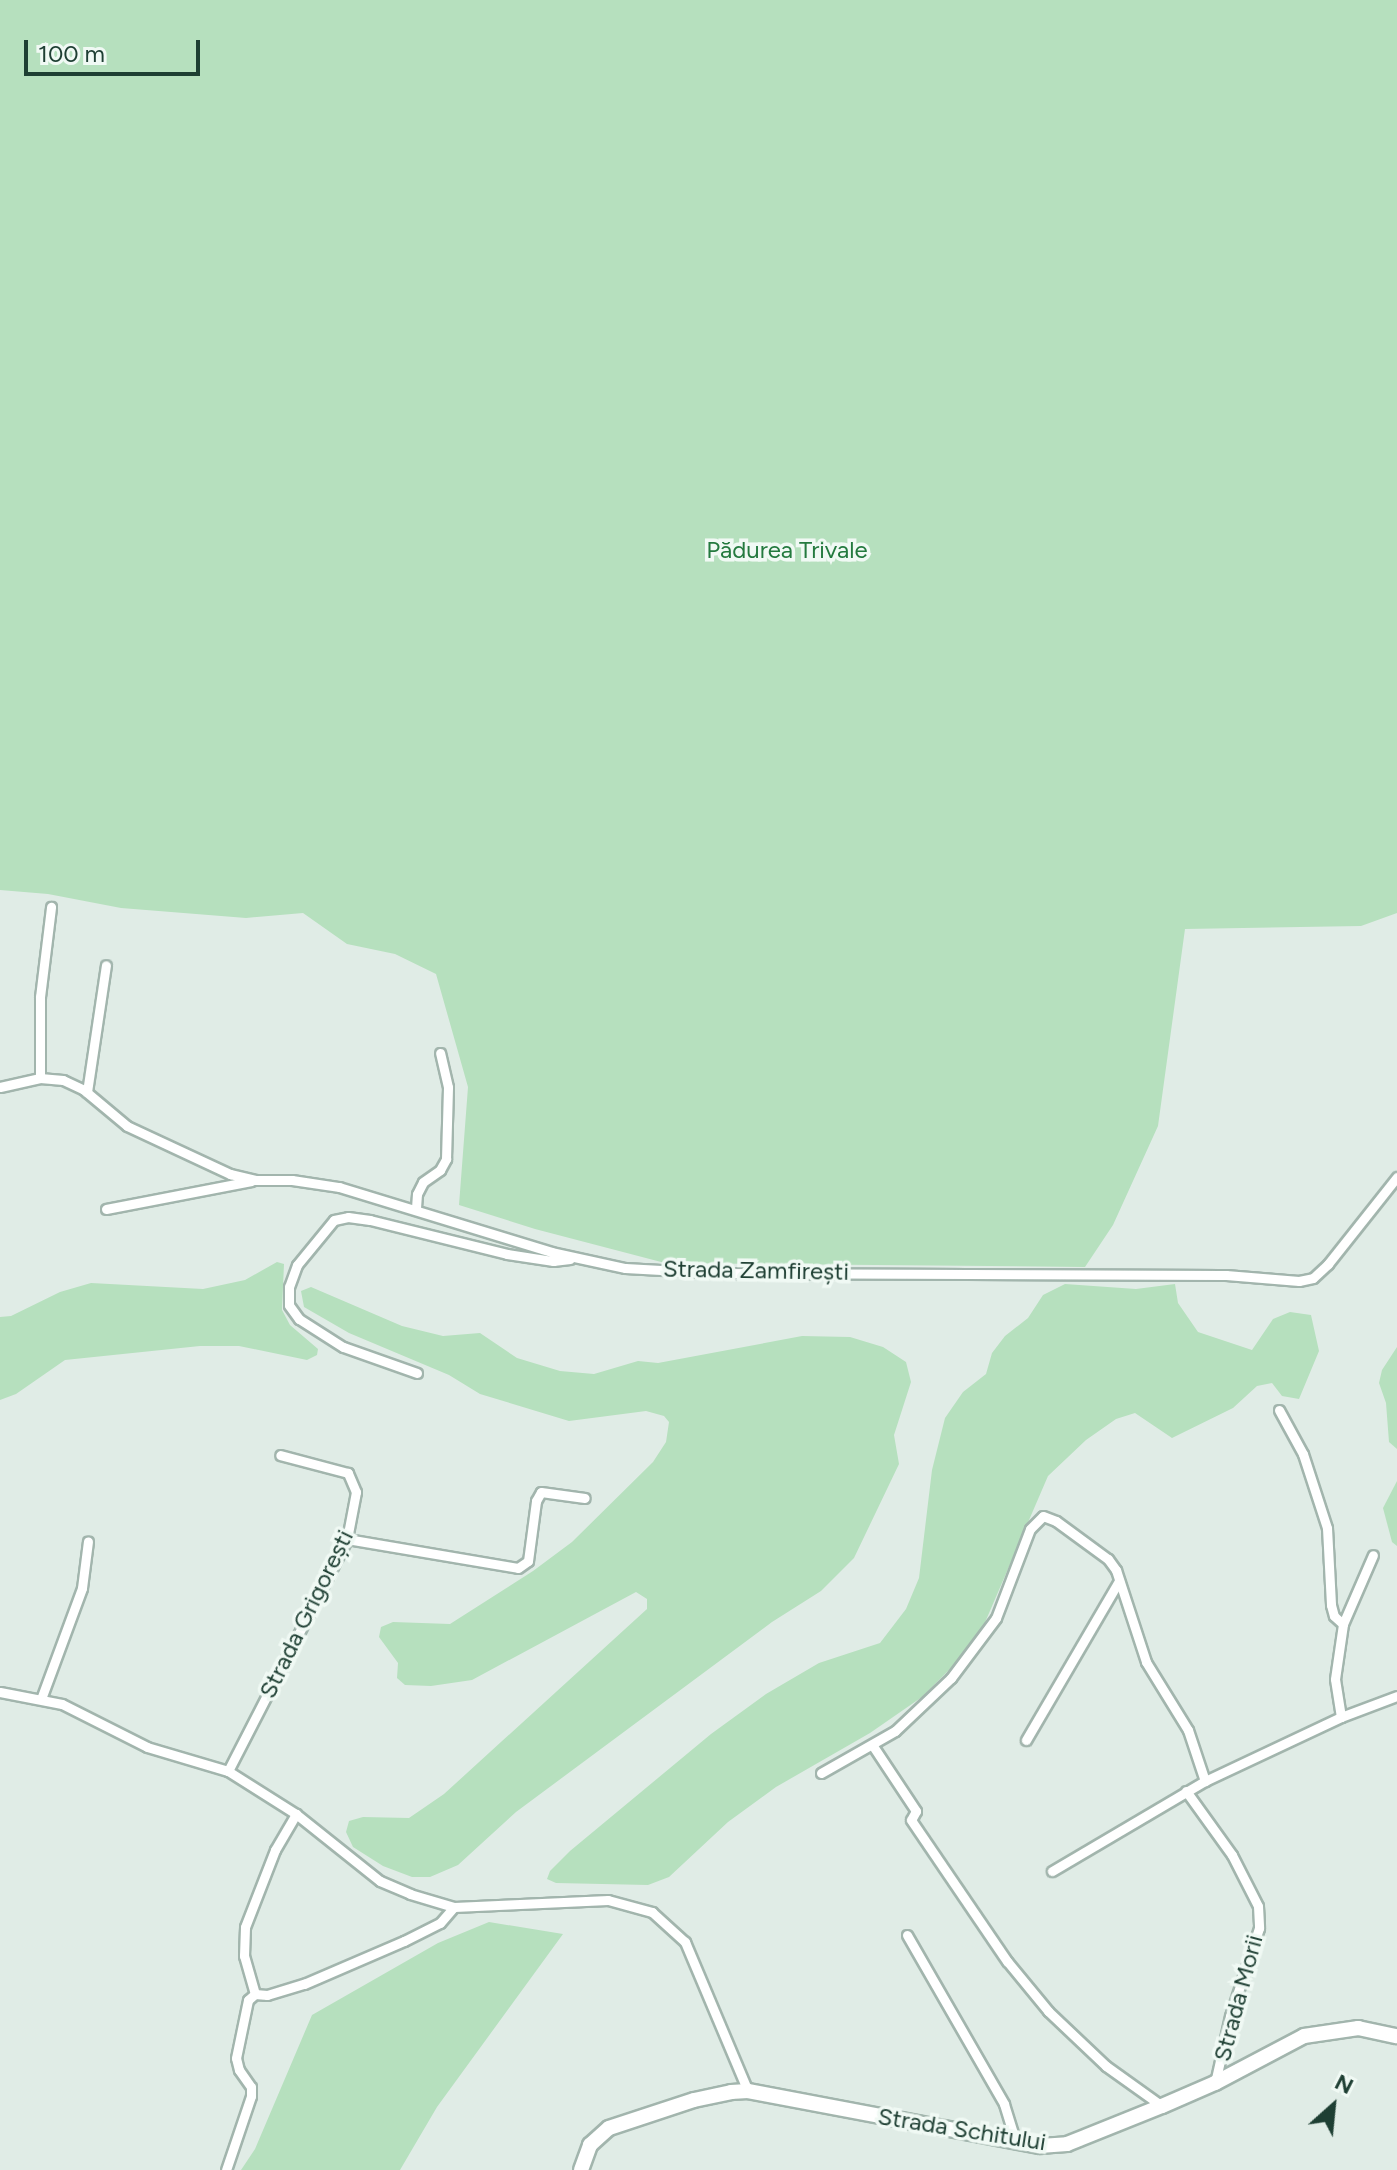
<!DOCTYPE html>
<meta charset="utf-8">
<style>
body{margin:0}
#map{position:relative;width:1397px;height:2170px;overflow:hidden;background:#e0ece6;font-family:Figtree,sans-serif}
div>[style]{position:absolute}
.green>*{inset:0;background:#b6e0be}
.roads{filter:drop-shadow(2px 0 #a2b5ad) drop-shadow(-2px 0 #a2b5ad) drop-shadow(0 2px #a2b5ad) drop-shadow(0 -2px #a2b5ad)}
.minor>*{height:9px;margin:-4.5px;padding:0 4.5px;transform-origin:4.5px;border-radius:4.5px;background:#fff}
.secondary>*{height:14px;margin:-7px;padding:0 7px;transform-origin:7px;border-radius:7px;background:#fff}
span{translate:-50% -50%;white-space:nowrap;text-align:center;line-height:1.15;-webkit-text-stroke:7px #f0f9f4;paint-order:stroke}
.park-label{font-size:24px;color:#247a3f}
.street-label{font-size:24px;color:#1e3f33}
.north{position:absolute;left:1293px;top:2066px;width:80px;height:80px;-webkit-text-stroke:6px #f0f9f4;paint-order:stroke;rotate:27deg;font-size:22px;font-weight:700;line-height:32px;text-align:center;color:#1e3f33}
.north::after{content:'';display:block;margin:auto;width:28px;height:36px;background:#1e3f33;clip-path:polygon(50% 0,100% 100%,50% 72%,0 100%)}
.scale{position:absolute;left:24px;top:40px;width:176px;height:36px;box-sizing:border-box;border:4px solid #1e3f33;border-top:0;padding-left:10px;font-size:24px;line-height:28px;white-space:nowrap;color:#1e3f33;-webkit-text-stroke:6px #f0f9f4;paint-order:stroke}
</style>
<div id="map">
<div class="green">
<div style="clip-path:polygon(0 0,1397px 0,1397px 913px,1361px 926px,1185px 929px,1158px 1126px,1113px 1225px,1085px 1267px,665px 1263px,535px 1229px,459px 1205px,468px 1087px,436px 974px,395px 954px,347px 944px,303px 913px,246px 918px,121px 908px,48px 894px,0 890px)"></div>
<div style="clip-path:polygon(277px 1262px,284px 1264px,282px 1310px,290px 1325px,318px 1349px,317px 1355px,307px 1360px,239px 1346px,200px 1346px,65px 1360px,16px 1394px,0 1400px,0 1317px,11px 1316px,60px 1292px,91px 1283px,203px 1289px,245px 1280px)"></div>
<div style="clip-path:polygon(1065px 1284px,1136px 1289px,1175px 1284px,1178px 1303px,1198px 1332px,1252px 1350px,1273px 1319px,1290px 1312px,1311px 1315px,1319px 1351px,1299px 1399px,1282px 1396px,1272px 1383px,1257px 1386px,1233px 1408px,1172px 1438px,1135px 1413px,1116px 1419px,1086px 1440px,1048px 1476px,980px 1634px,950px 1669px,922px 1697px,870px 1733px,776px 1787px,728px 1822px,669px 1877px,648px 1885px,556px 1883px,547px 1879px,550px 1871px,570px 1851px,711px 1734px,766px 1694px,819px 1663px,880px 1643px,906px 1609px,919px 1578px,932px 1470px,945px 1418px,963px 1392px,986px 1374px,992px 1353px,1005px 1336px,1028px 1318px,1043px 1295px)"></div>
<div style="clip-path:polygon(311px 1287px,402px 1326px,443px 1336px,480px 1333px,517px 1358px,560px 1371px,594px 1374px,638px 1361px,658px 1363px,802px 1336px,850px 1337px,883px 1347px,906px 1362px,911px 1382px,894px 1435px,899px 1464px,854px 1558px,821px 1591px,772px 1622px,516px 1812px,458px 1865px,430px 1877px,412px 1877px,383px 1866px,353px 1847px,346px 1832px,349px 1821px,363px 1817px,409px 1818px,444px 1794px,647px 1609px,647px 1599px,636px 1592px,472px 1680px,431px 1686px,405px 1685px,397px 1678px,398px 1663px,379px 1637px,381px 1627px,393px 1622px,450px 1624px,533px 1571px,572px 1542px,653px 1462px,666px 1442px,669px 1422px,664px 1416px,646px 1411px,569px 1421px,480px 1394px,449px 1375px,349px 1333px,304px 1307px,301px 1291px)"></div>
<div style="clip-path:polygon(1397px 1347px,1397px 1449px,1389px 1442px,1386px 1403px,1379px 1383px,1382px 1370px)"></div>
<div style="clip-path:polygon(1397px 1481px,1397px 1546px,1392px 1542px,1383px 1508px)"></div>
<div style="clip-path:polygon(489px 1922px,563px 1934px,437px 2107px,400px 2170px,241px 2170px,255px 2149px,312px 2015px,438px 1943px)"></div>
</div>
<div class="roads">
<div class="minor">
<div style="left:40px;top:1078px;width:81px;rotate:-90deg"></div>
<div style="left:40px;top:997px;width:91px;rotate:-83deg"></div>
<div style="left:0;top:1087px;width:41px;rotate:-12.7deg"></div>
<div style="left:40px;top:1078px;width:23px;rotate:5deg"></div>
<div style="left:63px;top:1080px;width:23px;rotate:25deg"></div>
<div style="left:84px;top:1090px;width:56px;rotate:39.9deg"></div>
<div style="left:127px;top:1126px;width:114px;rotate:25deg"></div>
<div style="left:230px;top:1174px;width:26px;rotate:13deg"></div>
<div style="left:255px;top:1180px;width:37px"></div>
<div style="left:292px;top:1180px;width:48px;rotate:8.5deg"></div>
<div style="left:339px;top:1187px;width:222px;rotate:17deg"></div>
<div style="left:551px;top:1252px;width:76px;rotate:12.2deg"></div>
<div style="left:625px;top:1268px;width:90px;rotate:3.2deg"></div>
<div style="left:715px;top:1273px;width:511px;rotate:0.22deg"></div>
<div style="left:1226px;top:1275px;width:73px;rotate:4.7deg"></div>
<div style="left:1299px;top:1281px;width:14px;rotate:-12deg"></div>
<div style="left:1313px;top:1278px;width:21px;rotate:-43deg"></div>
<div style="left:1328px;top:1264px;width:111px;rotate:-51.6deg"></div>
<div style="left:87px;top:1092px;width:128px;rotate:-81.5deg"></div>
<div style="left:416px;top:1208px;width:14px;rotate:-86deg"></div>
<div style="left:417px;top:1194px;width:13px;rotate:-63deg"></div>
<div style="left:423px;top:1182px;width:21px;rotate:-35deg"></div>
<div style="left:440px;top:1170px;width:13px;rotate:-61deg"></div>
<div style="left:446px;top:1159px;width:72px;rotate:-88.4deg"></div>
<div style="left:448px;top:1087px;width:35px;rotate:-103deg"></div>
<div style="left:106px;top:1209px;width:148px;rotate:-10.9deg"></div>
<div style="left:417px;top:1373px;width:78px;rotate:-160.6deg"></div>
<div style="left:343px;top:1347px;width:52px;rotate:-147.5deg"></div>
<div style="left:299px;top:1319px;width:17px;rotate:-126deg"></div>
<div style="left:289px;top:1305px;width:18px;rotate:-90deg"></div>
<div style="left:289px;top:1287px;width:23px;rotate:-70deg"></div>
<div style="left:297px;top:1265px;width:58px;rotate:-50.6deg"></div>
<div style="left:334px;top:1220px;width:14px;rotate:-12deg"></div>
<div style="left:348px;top:1217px;width:22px;rotate:8deg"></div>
<div style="left:370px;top:1220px;width:141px;rotate:13.9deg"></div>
<div style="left:507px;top:1254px;width:47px;rotate:8.7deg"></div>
<div style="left:553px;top:1261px;width:17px;rotate:-7deg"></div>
<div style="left:1279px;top:1410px;width:50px;rotate:61.4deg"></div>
<div style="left:1303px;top:1454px;width:78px;rotate:72deg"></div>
<div style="left:1327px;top:1528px;width:77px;rotate:87deg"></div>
<div style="left:1331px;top:1605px;width:11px;rotate:75deg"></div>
<div style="left:1334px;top:1616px;width:12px;rotate:42deg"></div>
<div style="left:347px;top:1539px;width:173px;rotate:9.6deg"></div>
<div style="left:518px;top:1568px;width:12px;rotate:-35deg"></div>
<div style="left:528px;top:1561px;width:61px;rotate:-82.4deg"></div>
<div style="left:536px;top:1501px;width:10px;rotate:-61deg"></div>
<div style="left:541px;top:1492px;width:44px;rotate:7.8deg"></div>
<div style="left:0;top:1692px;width:63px;rotate:11deg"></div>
<div style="left:62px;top:1704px;width:95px;rotate:26.8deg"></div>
<div style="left:147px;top:1747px;width:84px;rotate:16.5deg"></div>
<div style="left:228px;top:1771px;width:80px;rotate:32.3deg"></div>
<div style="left:296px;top:1814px;width:107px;rotate:38.6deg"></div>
<div style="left:380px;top:1881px;width:33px;rotate:23deg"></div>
<div style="left:410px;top:1894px;width:46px;rotate:16.5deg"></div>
<div style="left:454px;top:1907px;width:154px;rotate:-2.6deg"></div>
<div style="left:608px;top:1900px;width:46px;rotate:15.3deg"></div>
<div style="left:652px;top:1912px;width:45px;rotate:42.3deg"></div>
<div style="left:685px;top:1942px;width:162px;rotate:67.1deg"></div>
<div style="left:41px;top:1699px;width:118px;rotate:-69.7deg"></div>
<div style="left:82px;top:1588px;width:47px;rotate:-82.7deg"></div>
<div style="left:1341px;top:1717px;width:38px;rotate:-99deg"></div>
<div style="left:1335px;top:1679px;width:56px;rotate:-81.7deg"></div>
<div style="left:1343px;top:1624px;width:75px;rotate:-66.5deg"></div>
<div style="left:1026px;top:1740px;width:184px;rotate:-59.7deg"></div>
<div style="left:873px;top:1746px;width:78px;rotate:56.5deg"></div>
<div style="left:916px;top:1811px;width:10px;rotate:119deg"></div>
<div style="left:911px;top:1820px;width:171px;rotate:55.8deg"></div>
<div style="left:1007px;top:1961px;width:65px;rotate:50.6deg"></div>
<div style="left:1048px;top:2011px;width:80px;rotate:43.5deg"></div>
<div style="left:1106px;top:2066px;width:69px;rotate:35.5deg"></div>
<div style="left:228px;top:1771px;width:261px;rotate:-62.8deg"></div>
<div style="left:347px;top:1539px;width:48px;rotate:-79.2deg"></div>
<div style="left:356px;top:1492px;width:21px;rotate:-113deg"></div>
<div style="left:348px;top:1473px;width:70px;rotate:-165.2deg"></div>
<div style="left:821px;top:1773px;width:85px;rotate:-29.6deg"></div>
<div style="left:895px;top:1731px;width:77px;rotate:-43.4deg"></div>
<div style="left:951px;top:1678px;width:75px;rotate:-53.1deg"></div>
<div style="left:996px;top:1618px;width:95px;rotate:-69.1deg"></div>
<div style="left:1030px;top:1529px;width:18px;rotate:-45deg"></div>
<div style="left:1043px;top:1516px;width:14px;rotate:21deg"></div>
<div style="left:1056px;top:1521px;width:64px;rotate:36.2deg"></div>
<div style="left:1108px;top:1559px;width:14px;rotate:54deg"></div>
<div style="left:1116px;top:1570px;width:97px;rotate:71.9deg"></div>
<div style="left:1146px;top:1662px;width:80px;rotate:58.3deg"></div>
<div style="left:1188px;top:1730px;width:54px;rotate:71.6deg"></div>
<div style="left:1186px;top:1791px;width:79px;rotate:54.3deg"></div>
<div style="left:1232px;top:1855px;width:57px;rotate:63deg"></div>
<div style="left:1258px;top:1906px;width:22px;rotate:87deg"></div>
<div style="left:1259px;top:1928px;width:93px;rotate:108.2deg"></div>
<div style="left:1230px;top:2016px;width:69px;rotate:102.6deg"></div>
<div style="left:1052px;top:1871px;width:178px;rotate:-30.5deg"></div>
<div style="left:1205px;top:1781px;width:150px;rotate:-25.2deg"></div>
<div style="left:1341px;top:1717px;width:60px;rotate:-20.6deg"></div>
<div style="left:907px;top:1935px;width:195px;rotate:60.1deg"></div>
<div style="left:1004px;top:2104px;width:41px;rotate:72.9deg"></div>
<div style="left:255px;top:1994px;width:40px;rotate:-106deg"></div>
<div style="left:244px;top:1956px;width:29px;rotate:-88deg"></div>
<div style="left:245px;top:1927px;width:83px;rotate:-68.7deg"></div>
<div style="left:275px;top:1850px;width:42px;rotate:-59.7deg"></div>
<div style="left:226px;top:2170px;width:78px;rotate:-71.3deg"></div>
<div style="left:251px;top:2096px;width:9px;rotate:-90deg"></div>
<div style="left:251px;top:2087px;width:21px;rotate:-125deg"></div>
<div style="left:239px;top:2070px;width:12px;rotate:-104deg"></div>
<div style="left:236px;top:2058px;width:59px;rotate:-78.3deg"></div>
<div style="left:248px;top:2000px;width:9px;rotate:-41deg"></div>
<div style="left:255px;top:1994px;width:12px;rotate:5deg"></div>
<div style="left:267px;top:1995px;width:39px;rotate:-17deg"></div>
<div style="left:304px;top:1984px;width:109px;rotate:-23.3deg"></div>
<div style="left:404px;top:1941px;width:40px;rotate:-26.6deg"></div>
<div style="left:440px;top:1923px;width:21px;rotate:-49deg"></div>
</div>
<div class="secondary">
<div style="left:581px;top:2170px;width:27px;rotate:-70deg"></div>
<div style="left:590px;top:2145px;width:25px;rotate:-42deg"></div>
<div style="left:609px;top:2128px;width:89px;rotate:-18.2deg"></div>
<div style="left:694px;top:2100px;width:38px;rotate:-12deg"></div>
<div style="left:731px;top:2092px;width:17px;rotate:-3deg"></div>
<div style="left:748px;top:2091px;width:297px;rotate:10.7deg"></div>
<div style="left:1040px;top:2146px;width:27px;rotate:-4deg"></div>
<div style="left:1067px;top:2144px;width:102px;rotate:-21.8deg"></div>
<div style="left:1162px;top:2106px;width:58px;rotate:-23.5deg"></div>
<div style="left:1215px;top:2083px;width:101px;rotate:-27.8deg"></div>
<div style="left:1304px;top:2036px;width:55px;rotate:-8.4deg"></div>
<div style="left:1358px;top:2028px;width:40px;rotate:12deg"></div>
</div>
</div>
<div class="park-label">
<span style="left:787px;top:550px">Pădurea Trivale</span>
</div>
<div class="street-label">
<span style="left:756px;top:1270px;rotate:1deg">Strada Zamfirești</span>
<span style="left:306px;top:1614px;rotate:-64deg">Strada Grigorești</span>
<span style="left:1238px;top:1998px;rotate:-75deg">Strada Morii</span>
<span style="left:962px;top:2129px;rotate:9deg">Strada Schitului</span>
</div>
<div class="north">N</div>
<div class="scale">100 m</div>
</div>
